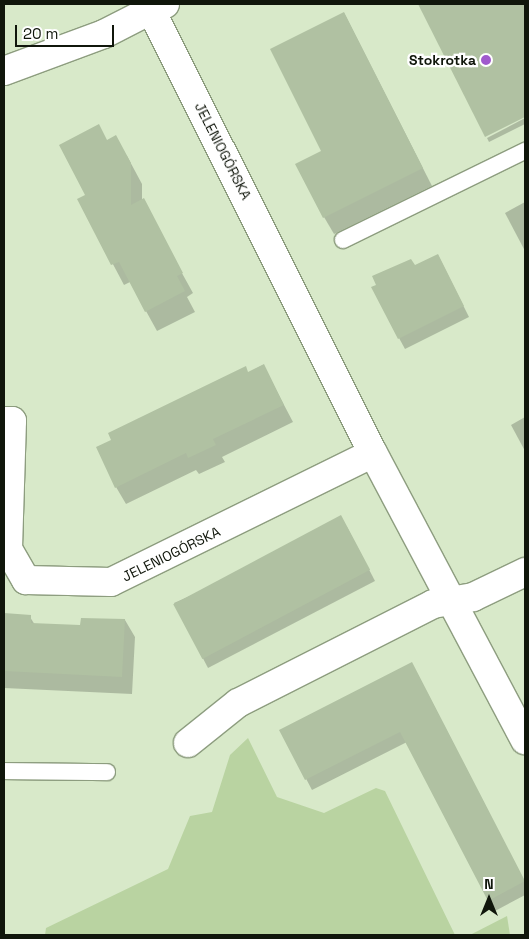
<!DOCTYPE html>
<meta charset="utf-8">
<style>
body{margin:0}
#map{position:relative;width:529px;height:939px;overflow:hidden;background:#d8e9c9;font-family:"Space Grotesk",sans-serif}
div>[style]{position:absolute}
.green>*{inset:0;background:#b9d3a1}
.shadow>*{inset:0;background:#0003}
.building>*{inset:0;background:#b0c1a2;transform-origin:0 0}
.roads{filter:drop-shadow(1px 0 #8d9d7f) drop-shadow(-1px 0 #8d9d7f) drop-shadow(0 1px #8d9d7f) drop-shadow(0 -1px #8d9d7f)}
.service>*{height:16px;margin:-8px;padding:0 8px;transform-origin:8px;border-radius:8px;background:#fff}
.minor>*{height:28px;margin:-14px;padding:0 14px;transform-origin:14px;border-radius:14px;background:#fff}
.tertiary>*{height:28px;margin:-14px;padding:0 14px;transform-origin:14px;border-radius:14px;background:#fff}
.dots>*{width:14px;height:14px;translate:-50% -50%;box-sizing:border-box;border:2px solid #fff;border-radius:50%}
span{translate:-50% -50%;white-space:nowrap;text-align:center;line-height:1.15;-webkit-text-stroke:4.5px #fff;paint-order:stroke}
.poi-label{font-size:14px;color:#10160b;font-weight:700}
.right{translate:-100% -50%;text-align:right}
.street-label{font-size:14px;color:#10160b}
.frame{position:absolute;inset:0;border:5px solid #10160b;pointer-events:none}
.north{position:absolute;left:464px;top:874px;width:50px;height:50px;-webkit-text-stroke:4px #fff;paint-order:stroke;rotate:0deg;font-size:14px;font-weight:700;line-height:20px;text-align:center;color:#10160b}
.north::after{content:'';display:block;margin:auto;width:18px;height:22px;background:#10160b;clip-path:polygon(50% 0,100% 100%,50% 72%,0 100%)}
.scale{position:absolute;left:15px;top:25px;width:99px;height:22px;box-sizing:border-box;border:2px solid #10160b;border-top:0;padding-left:6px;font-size:15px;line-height:18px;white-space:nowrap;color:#10160b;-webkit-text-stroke:4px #fff;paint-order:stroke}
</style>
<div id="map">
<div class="green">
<div style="clip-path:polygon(248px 738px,277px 797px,324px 813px,376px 788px,385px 791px,455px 935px,45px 935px,46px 928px,168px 869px,190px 816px,212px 812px,230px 755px)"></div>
<div style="clip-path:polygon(507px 916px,510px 935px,470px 935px)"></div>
</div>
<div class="shadow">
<div style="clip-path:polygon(419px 4px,525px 4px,525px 115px,486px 135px)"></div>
<div style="clip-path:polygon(344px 13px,432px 186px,334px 234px,324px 217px)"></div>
<div style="clip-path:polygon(525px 118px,525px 124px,489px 142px,487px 138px)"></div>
<div style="clip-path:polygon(107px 141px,127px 156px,142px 184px,142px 201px,193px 293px,187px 297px,195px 312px,157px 331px,130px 282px,124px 285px,79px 200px,86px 196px)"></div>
<div style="clip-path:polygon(525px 202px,525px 251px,505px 213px)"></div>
<div style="clip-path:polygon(438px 255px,469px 317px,405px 349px,399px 338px,414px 267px)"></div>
<div style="clip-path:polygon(263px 365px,293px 422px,222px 457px,225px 462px,199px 474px,196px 470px,126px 504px,116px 487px,248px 373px)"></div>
<div style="clip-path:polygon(525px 417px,525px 451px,511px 425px)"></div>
<div style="clip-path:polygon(347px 527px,375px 581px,208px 668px,174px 603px)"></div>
<div style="clip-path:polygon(4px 614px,30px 617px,35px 625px,82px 627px,125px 620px,135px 637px,132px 694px,4px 688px)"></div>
<div style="clip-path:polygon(418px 675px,525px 883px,525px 895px,495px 911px,407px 742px,312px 790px,281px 731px)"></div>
</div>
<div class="building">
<div style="clip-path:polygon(418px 4px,525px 4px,525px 117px,485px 137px)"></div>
<div style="clip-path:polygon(344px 12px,423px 168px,323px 218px,295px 164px,321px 151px,270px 49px)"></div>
<div style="clip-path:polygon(99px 124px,107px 140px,116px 135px,131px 163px,131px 205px,144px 198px,183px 273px,177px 276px,185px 291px,145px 312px,119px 262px,111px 265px,77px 199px,85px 195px,59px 145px)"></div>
<div style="clip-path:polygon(438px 254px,464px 306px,398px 339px,371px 287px,376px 285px,372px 276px,411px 259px,415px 265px)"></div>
<div style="clip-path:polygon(264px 364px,284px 405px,213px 439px,216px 445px,188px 458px,186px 453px,115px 488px,96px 447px,111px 440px,108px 433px,246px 366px,248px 372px)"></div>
<div style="left:341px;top:515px;width:62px;height:190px;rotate:62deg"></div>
<div style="clip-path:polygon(4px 613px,31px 615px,31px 623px,80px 625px,81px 618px,125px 619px,122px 677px,4px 671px)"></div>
<div style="clip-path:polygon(412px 662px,525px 881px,488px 901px,400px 732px,305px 780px,279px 730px)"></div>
</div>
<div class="roads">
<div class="service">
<div style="left:343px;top:240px;width:203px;rotate:-26.1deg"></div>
<div style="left:4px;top:771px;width:103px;rotate:0.6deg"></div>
</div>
<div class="minor">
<div style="left:4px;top:71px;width:107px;rotate:-20.3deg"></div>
<div style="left:104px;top:34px;width:53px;rotate:-27.1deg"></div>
<div style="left:151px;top:10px;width:7px;rotate:-117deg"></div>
<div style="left:4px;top:421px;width:8px"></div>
<div style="left:12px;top:421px;width:128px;rotate:91.8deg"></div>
<div style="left:8px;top:549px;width:36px;rotate:60deg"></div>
<div style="left:26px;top:580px;width:85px;rotate:1.3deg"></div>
<div style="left:111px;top:582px;width:292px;rotate:-26.2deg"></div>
<div style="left:188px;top:743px;width:64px;rotate:-38.7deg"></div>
<div style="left:238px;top:703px;width:219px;rotate:-26.9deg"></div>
<div style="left:433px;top:604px;width:41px;rotate:-9.9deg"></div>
<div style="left:473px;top:597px;width:58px;rotate:-25.7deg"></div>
</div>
<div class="tertiary">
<div style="left:165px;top:4px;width:15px;rotate:157deg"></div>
<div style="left:151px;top:10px;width:496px;rotate:63.4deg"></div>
<div style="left:373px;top:453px;width:325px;rotate:62.1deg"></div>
</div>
</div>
<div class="dots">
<div style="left:486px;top:60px;background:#a059cd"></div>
</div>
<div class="poi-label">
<span class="right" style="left:476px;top:60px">Stokrotka</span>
</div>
<div class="street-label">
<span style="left:223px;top:151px;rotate:63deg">JELENIOGÓRSKA</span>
<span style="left:171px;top:554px;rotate:-26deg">JELENIOGÓRSKA</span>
</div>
<div class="frame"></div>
<div class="north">N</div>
<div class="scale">20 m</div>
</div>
